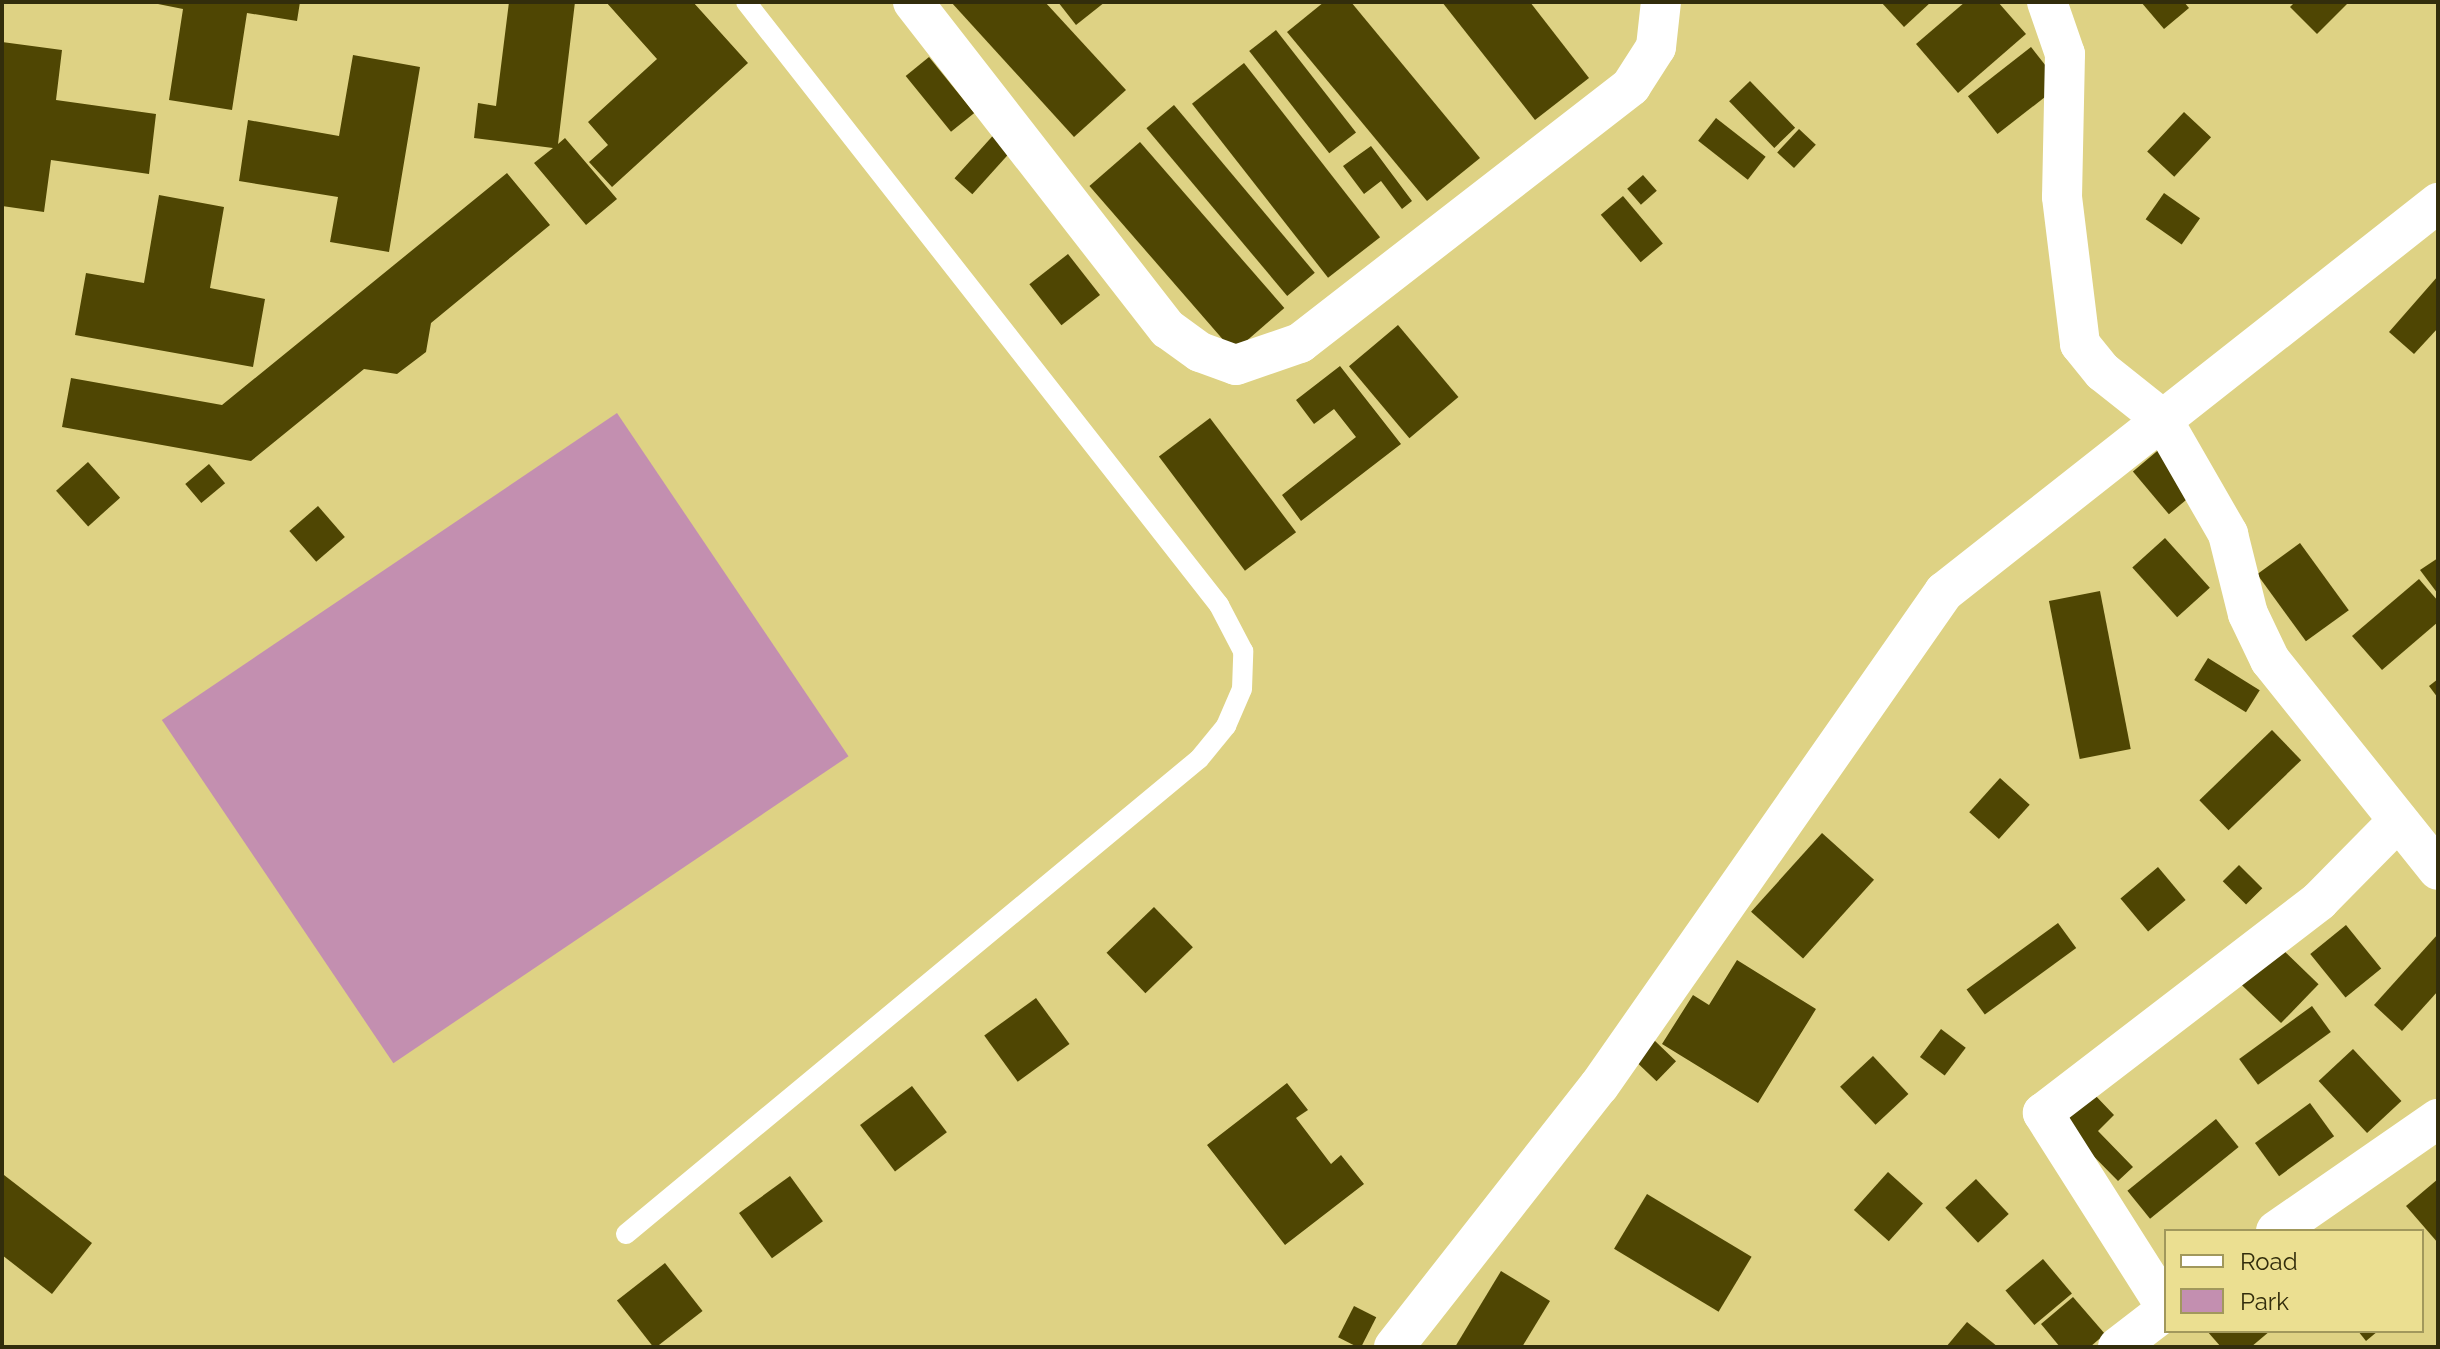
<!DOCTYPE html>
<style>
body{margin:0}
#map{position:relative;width:2440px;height:1349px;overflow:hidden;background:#ded284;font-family:Raleway,sans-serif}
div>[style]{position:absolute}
.green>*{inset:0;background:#c38fb0;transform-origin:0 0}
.building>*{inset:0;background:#4f4603;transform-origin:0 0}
.lane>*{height:20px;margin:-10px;padding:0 10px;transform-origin:10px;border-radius:10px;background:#fff}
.street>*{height:40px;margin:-20px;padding:0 20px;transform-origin:20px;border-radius:20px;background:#fff}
span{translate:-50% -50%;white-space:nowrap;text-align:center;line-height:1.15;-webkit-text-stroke:8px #ebdf91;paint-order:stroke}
.frame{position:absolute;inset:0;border:4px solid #322d0c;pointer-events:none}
.legend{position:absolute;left:2164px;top:1229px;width:260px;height:104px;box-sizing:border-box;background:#ebdf91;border:2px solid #a1985c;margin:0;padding:10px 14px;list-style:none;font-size:24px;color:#322d0c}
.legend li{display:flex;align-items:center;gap:16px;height:40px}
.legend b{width:40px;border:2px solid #a1985c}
</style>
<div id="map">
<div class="green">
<div style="left:617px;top:413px;width:414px;height:549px;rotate:56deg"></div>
</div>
<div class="building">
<div style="clip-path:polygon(148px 2px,300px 2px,297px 21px,247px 13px,232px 110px,169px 100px,183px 9px)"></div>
<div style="clip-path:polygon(509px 2px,575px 2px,558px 144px,565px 138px,617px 199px,586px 225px,534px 163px,553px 148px,474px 138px,478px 103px,496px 106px)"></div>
<div style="clip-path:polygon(606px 2px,693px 2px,748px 63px,612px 187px,589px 162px,608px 145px,588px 122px,657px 59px)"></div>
<div style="clip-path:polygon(951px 2px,1045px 2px,1126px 90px,1074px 137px)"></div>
<div style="clip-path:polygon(1058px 2px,1105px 2px,1076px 25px)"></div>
<div style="clip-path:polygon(1324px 2px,1351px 2px,1480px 158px,1427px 201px,1287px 32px)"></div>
<div style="clip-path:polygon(1442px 2px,1530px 2px,1589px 78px,1535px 120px)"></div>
<div style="clip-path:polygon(1881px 2px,1931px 2px,1904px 27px)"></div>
<div style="clip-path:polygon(1965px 2px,1998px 2px,2026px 34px,1958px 93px,1916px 44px)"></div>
<div style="clip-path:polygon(2141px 2px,2184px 2px,2189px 8px,2164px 29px)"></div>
<div style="clip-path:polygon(2295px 2px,2349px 2px,2317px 34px,2290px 7px)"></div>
<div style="left:1276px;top:30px;width:130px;height:34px;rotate:52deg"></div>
<div style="clip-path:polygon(2px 42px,62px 50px,56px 100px,156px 114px,149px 174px,51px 160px,44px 212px,2px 206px)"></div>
<div style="left:2031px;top:47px;width:48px;height:80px;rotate:52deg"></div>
<div style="clip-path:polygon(353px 55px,420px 67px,389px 252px,330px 242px,338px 197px,239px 181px,248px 120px,339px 136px)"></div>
<div style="left:929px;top:57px;width:72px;height:30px;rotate:51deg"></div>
<div style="left:1244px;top:63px;width:221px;height:66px;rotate:52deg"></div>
<div style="left:1750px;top:81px;width:65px;height:29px;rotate:46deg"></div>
<div style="left:1174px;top:105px;width:219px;height:36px;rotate:50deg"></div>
<div style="left:2184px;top:112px;width:37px;height:54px;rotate:43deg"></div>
<div style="left:1716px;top:118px;width:63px;height:29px;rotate:38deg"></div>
<div style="left:1799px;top:129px;width:23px;height:32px;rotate:43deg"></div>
<div style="left:998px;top:130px;width:24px;height:65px;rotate:42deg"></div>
<div style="left:1140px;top:142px;width:220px;height:67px;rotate:49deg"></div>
<div style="clip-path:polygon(1371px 146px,1412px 201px,1402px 209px,1381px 181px,1364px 194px,1343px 166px)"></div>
<div style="clip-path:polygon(507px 173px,550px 225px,431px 323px,426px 352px,397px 374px,364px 369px,251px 461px,62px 427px,71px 378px,222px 405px)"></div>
<div style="left:1643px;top:175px;width:21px;height:21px;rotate:49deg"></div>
<div style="left:2164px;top:193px;width:44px;height:32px;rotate:35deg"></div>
<div style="clip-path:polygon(159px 195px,224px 207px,210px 288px,265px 299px,253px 367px,75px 335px,86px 273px,144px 283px)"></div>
<div style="left:1623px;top:196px;width:62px;height:29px;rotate:50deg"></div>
<div style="left:1068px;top:254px;width:52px;height:49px;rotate:52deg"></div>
<div style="clip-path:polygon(2438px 276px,2438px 328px,2414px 354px,2389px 332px)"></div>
<div style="left:1398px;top:325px;width:94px;height:64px;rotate:50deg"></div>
<div style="clip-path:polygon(1340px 366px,1401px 444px,1301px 521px,1282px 495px,1356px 437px,1334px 409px,1314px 424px,1296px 400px)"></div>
<div style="left:1210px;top:418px;width:143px;height:64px;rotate:53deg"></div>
<div style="left:2162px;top:447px;width:56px;height:38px;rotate:50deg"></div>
<div style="left:88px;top:462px;width:48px;height:43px;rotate:48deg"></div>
<div style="left:209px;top:464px;width:25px;height:31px;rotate:50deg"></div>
<div style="left:318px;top:506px;width:41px;height:38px;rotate:49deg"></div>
<div style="left:2165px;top:538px;width:67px;height:44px;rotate:48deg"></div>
<div style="left:2300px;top:543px;width:83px;height:53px;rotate:54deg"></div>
<div style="clip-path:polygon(2438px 558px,2438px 594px,2420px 570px)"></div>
<div style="clip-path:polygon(2419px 579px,2438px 601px,2438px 622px,2382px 670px,2352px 636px)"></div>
<div style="left:2100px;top:591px;width:161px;height:52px;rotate:79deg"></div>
<div style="left:2208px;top:658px;width:61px;height:26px;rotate:32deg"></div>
<div style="clip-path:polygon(2438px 679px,2438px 698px,2429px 686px)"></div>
<div style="left:2272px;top:730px;width:42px;height:101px;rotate:46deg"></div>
<div style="left:2000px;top:778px;width:40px;height:46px;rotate:42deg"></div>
<div style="left:1822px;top:833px;width:70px;height:106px;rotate:42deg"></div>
<div style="left:2239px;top:865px;width:33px;height:23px;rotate:45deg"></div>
<div style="left:2158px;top:867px;width:43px;height:49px;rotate:50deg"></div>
<div style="left:1154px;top:907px;width:56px;height:66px;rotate:46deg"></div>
<div style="left:2058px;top:923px;width:31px;height:113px;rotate:54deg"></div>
<div style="left:2346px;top:925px;width:56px;height:46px;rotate:51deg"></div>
<div style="clip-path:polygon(2438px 934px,2438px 991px,2402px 1031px,2374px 1005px)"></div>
<div style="left:2279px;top:946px;width:55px;height:54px;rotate:44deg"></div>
<div style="clip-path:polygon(1737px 960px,1816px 1009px,1758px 1103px,1662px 1044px,1693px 995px,1709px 1005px)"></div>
<div style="left:1036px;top:998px;width:57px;height:64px;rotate:54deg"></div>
<div style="left:2312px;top:1006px;width:32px;height:90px;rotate:54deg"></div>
<div style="left:1941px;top:1029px;width:31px;height:35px;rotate:37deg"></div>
<div style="left:1653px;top:1039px;width:32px;height:28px;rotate:44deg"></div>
<div style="left:2353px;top:1049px;width:71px;height:47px;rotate:47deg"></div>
<div style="left:1873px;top:1056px;width:52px;height:45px;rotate:47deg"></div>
<div style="clip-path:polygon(1287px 1083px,1308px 1110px,1296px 1118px,1331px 1164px,1341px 1155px,1364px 1184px,1285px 1245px,1207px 1145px)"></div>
<div style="left:912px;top:1086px;width:58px;height:65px;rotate:53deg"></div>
<div style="clip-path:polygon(2093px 1093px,2114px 1115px,2098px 1131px,2133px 1167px,2118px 1181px,2061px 1123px)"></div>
<div style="left:2310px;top:1103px;width:41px;height:68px;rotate:54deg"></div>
<div style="left:2216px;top:1119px;width:36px;height:114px;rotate:51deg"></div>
<div style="left:1888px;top:1172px;width:47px;height:51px;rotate:42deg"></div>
<div style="clip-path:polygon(4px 1175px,92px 1243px,52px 1294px,2px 1255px)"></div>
<div style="left:790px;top:1176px;width:56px;height:63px;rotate:54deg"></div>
<div style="left:1976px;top:1179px;width:48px;height:42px;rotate:47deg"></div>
<div style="clip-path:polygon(2438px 1179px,2438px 1243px,2406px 1206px)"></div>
<div style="left:1647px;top:1194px;width:122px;height:64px;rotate:31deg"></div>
<div style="left:2043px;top:1259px;width:45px;height:49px;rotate:50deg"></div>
<div style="left:665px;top:1263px;width:61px;height:61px;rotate:52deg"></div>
<div style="clip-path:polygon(1501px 1271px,1550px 1301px,1522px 1347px,1455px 1347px)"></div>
<div style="clip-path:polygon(2073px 1297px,2105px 1334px,2090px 1347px,2060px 1347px,2041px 1324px)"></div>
<div style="left:1354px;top:1306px;width:25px;height:35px;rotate:27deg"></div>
<div style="clip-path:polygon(1967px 1322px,1998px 1347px,1946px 1347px)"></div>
<div style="clip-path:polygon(2207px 1331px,2270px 1331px,2251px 1347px,2221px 1347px)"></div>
<div style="clip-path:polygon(2358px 1331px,2378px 1331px,2366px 1341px)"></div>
</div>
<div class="lane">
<div style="left:626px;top:1234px;width:744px;rotate:-39.66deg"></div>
<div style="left:1199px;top:759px;width:43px;rotate:-50.7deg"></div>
<div style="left:1226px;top:726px;width:40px;rotate:-66.6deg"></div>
<div style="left:1242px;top:689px;width:38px;rotate:-88deg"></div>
<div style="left:1243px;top:651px;width:52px;rotate:-117.6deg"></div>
<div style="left:1219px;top:605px;width:766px;rotate:-128.11deg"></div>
</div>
<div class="street">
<div style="left:913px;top:2px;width:415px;rotate:52.1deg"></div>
<div style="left:1168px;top:329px;width:39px;rotate:36deg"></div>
<div style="left:1200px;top:352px;width:38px;rotate:20deg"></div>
<div style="left:1236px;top:365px;width:68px;rotate:-19deg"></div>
<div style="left:1300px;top:343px;width:419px;rotate:-37.8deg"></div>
<div style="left:1631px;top:86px;width:46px;rotate:-57.3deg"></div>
<div style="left:1656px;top:47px;width:45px;rotate:-83.7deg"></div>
<div style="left:2047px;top:2px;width:55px;rotate:70.9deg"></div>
<div style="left:2065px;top:54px;width:143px;rotate:91.2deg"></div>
<div style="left:2062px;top:197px;width:148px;rotate:83deg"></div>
<div style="left:2080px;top:344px;width:36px;rotate:51deg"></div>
<div style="left:2103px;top:372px;width:75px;rotate:38.5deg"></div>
<div style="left:2162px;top:419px;width:133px;rotate:60.1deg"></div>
<div style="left:2228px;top:534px;width:82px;rotate:76deg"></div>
<div style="left:2248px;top:614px;width:51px;rotate:64.4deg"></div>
<div style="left:2270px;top:660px;width:269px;rotate:51.3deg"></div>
<div style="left:2276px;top:1231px;width:197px;rotate:-34.7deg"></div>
<div style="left:2166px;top:1307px;width:230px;rotate:-122.4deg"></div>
<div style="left:2043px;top:1113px;width:348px;rotate:-37.5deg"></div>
<div style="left:2319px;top:901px;width:112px;rotate:-45.4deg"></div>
<div style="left:1394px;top:1347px;width:332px;rotate:-51.9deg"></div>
<div style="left:1599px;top:1086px;width:603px;rotate:-55.07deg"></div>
<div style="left:1944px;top:592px;width:629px;rotate:-38.22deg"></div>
<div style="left:2118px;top:1347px;width:61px;rotate:-37.6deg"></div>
</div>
<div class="frame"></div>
<ul class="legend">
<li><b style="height:10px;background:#fff"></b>Road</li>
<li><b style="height:22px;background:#c38fb0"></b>Park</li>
</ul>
</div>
